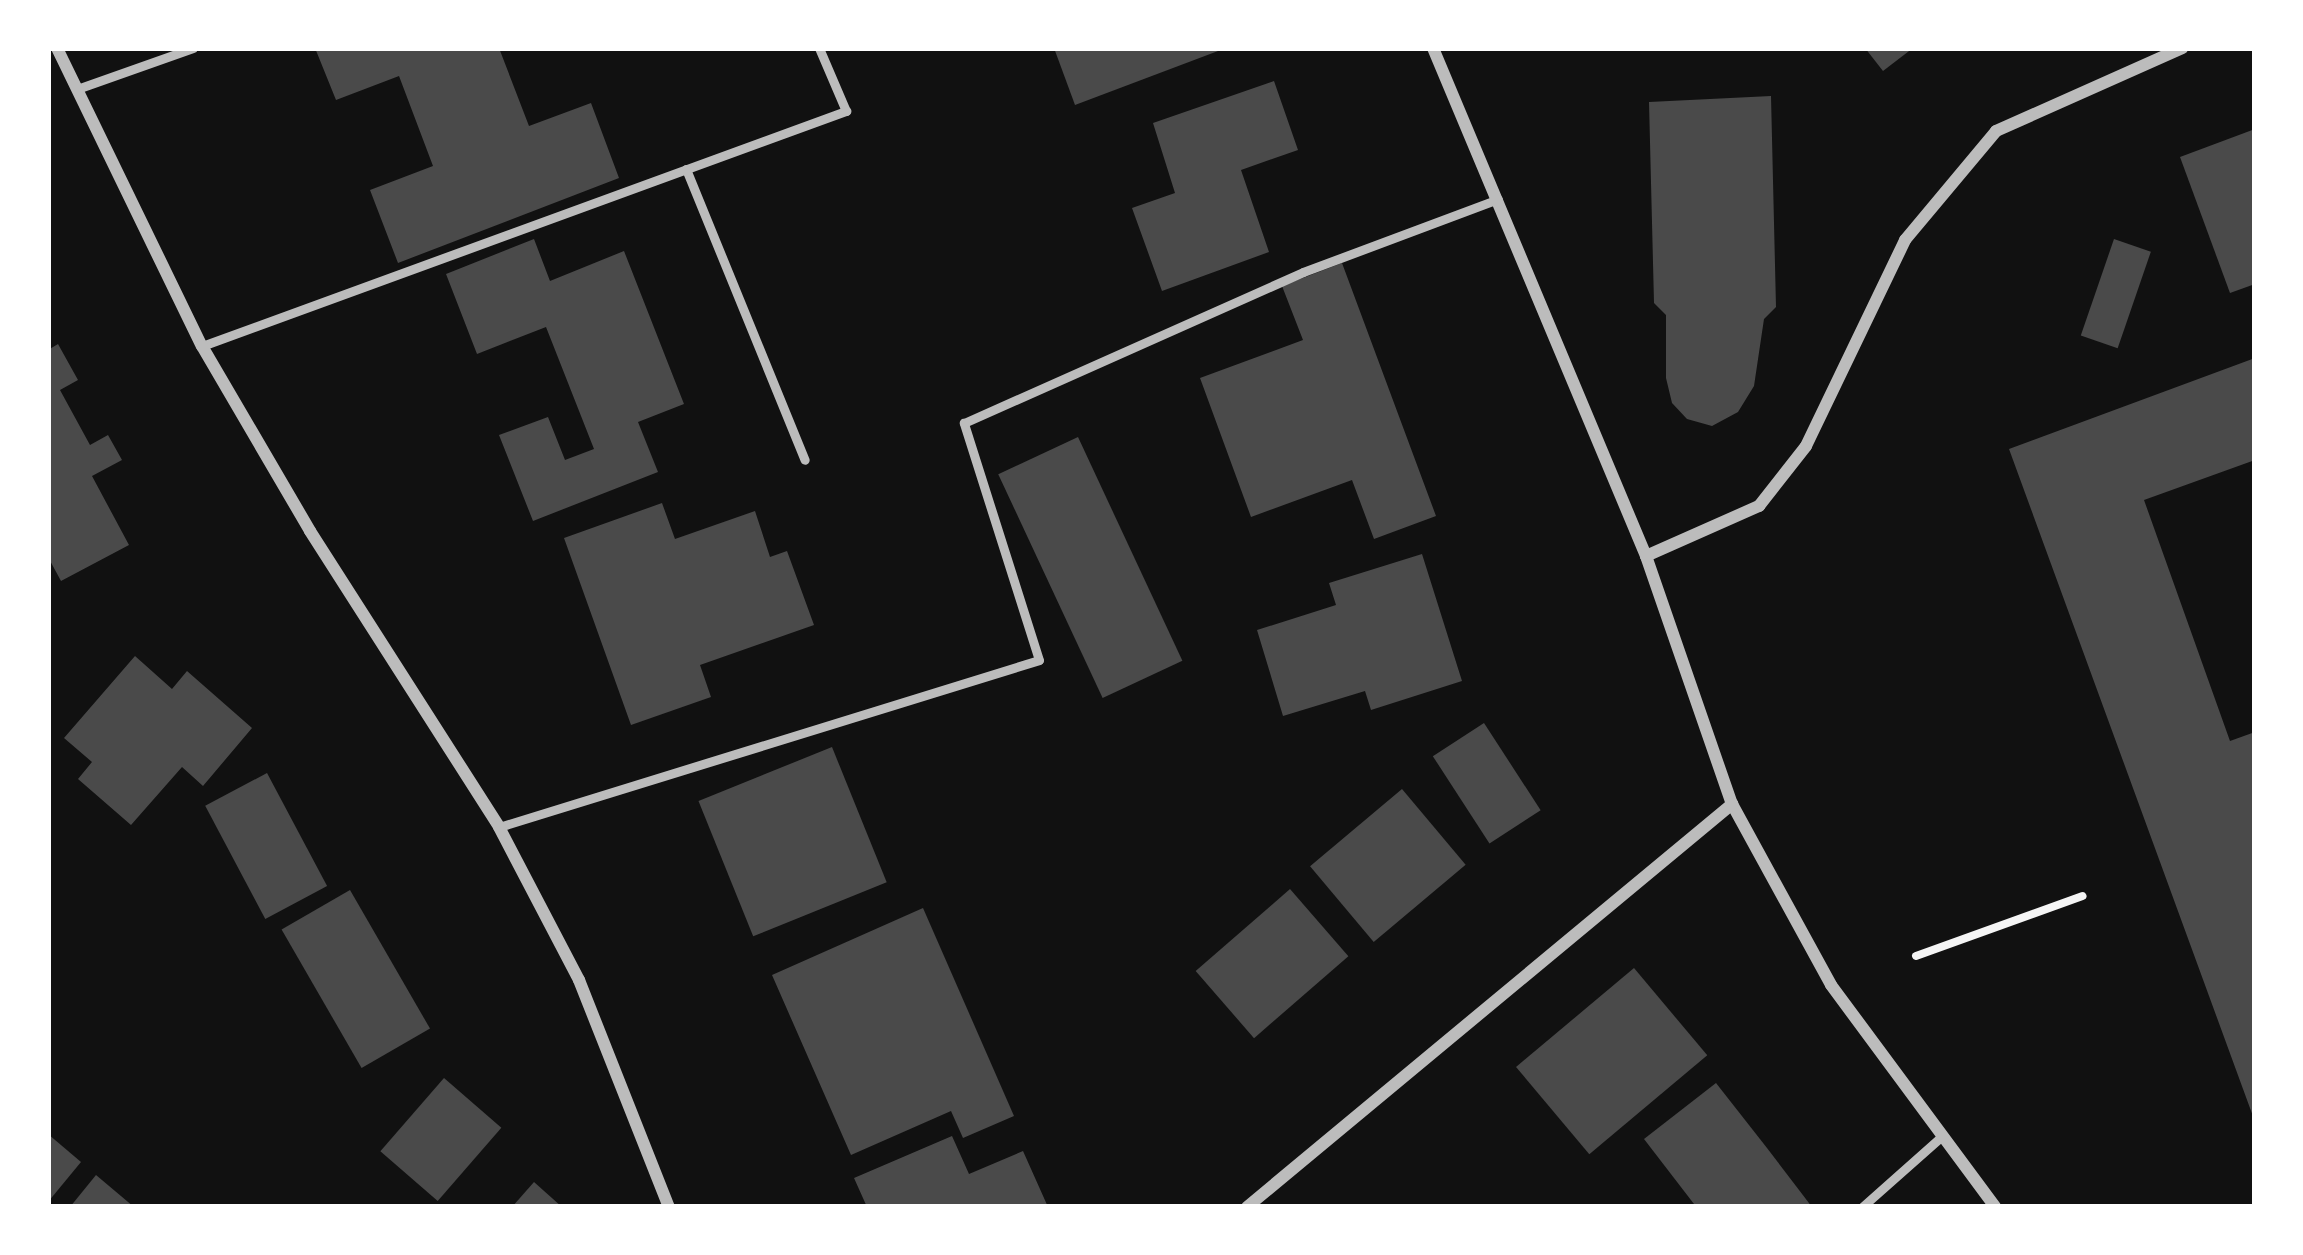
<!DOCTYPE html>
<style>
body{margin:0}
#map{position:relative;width:2303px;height:1255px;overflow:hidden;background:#111;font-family:Overpass,sans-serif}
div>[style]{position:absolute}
.building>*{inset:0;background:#4a4a4a;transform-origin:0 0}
.path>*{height:8px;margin:-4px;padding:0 4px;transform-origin:4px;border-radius:4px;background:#f5f5f5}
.service>*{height:9px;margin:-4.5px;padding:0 4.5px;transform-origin:4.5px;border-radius:4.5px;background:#bcbcbc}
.minor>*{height:12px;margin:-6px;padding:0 6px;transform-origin:6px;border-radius:6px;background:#bcbcbc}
span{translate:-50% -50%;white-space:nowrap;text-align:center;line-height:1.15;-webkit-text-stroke:9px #fff;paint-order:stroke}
.frame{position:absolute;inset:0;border:51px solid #fff;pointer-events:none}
</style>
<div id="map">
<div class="building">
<div style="clip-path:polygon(315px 48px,499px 48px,529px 126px,591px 103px,619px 178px,398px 263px,370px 190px,433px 166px,399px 76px,336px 100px)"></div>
<div style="clip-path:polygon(1054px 48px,1226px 48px,1075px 105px)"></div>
<div style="clip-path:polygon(1865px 48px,1913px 48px,1883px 71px)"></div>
<div style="clip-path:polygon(1274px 81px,1298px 150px,1241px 170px,1269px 252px,1162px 291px,1132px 208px,1175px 193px,1153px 123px)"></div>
<div style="clip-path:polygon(1771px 96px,1776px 307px,1764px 319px,1754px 386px,1738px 412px,1712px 426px,1687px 419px,1672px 403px,1666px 378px,1666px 315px,1654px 303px,1649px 102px)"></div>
<div style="clip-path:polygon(2255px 129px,2255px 284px,2230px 293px,2180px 157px)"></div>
<div style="clip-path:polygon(534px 239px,550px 281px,624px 251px,684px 404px,638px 422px,658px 472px,533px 521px,499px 435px,548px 417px,565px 460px,594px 449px,546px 327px,477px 354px,446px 274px)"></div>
<div style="left:2114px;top:239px;width:39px;height:102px;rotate:19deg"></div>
<div style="clip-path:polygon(1342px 263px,1436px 516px,1374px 539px,1352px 480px,1251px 517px,1200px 378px,1303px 340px,1282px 286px)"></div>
<div style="clip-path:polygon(58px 344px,78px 380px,60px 390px,90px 445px,108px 435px,122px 460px,92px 476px,129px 545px,61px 581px,48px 557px,48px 350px)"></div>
<div style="clip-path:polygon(2255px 358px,2255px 460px,2144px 500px,2230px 741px,2255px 732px,2254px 1119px,2009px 449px)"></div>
<div style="left:1078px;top:437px;width:247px;height:88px;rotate:65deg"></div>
<div style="clip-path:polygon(662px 503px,675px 539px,755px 511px,770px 557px,787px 551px,814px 625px,700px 665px,711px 697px,631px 725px,564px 538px)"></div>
<div style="clip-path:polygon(1422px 554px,1462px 681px,1371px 710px,1365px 691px,1283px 716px,1257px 630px,1336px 605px,1329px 583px)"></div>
<div style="clip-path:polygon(135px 656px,172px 689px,187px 671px,252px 728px,203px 786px,182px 767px,131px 825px,78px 779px,92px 762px,64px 738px)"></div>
<div style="left:1484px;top:723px;width:104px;height:61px;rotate:57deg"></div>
<div style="left:832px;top:747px;width:146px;height:144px;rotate:68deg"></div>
<div style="left:267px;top:773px;width:128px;height:70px;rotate:62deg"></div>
<div style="left:1402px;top:789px;width:99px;height:120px;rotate:50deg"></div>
<div style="left:1290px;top:889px;width:89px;height:125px;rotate:49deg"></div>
<div style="left:350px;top:890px;width:160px;height:79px;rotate:60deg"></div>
<div style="clip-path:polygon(923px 908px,1014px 1116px,963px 1138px,951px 1111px,851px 1155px,772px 975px)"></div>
<div style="left:1634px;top:968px;width:114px;height:154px;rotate:50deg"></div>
<div style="left:444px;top:1078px;width:76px;height:97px;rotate:41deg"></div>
<div style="clip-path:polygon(1716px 1083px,1767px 1148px,1812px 1207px,1694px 1204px,1644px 1139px)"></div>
<div style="clip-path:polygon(48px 1134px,81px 1162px,48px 1202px)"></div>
<div style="clip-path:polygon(952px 1136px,969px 1174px,1023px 1151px,1048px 1207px,867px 1207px,854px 1178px)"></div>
<div style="clip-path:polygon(96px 1175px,134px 1207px,70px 1207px)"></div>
<div style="clip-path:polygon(534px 1182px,562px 1207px,512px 1207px)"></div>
</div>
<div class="path">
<div style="left:1916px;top:956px;width:177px;rotate:-19.8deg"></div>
</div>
<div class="service">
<div style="left:77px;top:89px;width:123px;rotate:-19.5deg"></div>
<div style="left:686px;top:169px;width:314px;rotate:67.8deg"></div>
<div style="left:202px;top:346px;width:686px;rotate:-20.05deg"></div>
<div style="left:846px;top:111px;width:69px;rotate:-113.2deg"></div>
<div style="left:499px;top:827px;width:565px;rotate:-17.18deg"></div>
<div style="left:1039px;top:660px;width:249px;rotate:-107.6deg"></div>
<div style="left:964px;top:423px;width:371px;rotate:-24deg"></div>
<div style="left:1303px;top:272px;width:208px;rotate:-20.5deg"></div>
<div style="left:1862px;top:1207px;width:108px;rotate:-41.6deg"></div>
</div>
<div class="minor">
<div style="left:57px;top:48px;width:331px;rotate:64.1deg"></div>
<div style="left:202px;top:346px;width:214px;rotate:59.7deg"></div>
<div style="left:310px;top:531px;width:351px;rotate:57.4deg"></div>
<div style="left:499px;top:827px;width:173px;rotate:62.4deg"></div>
<div style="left:579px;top:980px;width:244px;rotate:68.4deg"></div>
<div style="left:1433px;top:48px;width:551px;rotate:67.25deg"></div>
<div style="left:1646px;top:556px;width:262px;rotate:70.9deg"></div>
<div style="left:1732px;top:804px;width:206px;rotate:61.3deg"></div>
<div style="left:1831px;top:985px;width:276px;rotate:53.5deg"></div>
<div style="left:1646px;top:556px;width:124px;rotate:-23.9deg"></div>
<div style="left:1759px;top:506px;width:76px;rotate:-51.9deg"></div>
<div style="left:1806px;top:446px;width:229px;rotate:-64.3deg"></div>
<div style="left:1905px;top:240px;width:142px;rotate:-50.1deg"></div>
<div style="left:1996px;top:131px;width:204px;rotate:-24deg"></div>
<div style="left:1247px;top:1207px;width:631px;rotate:-39.72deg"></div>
</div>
<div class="frame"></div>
</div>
